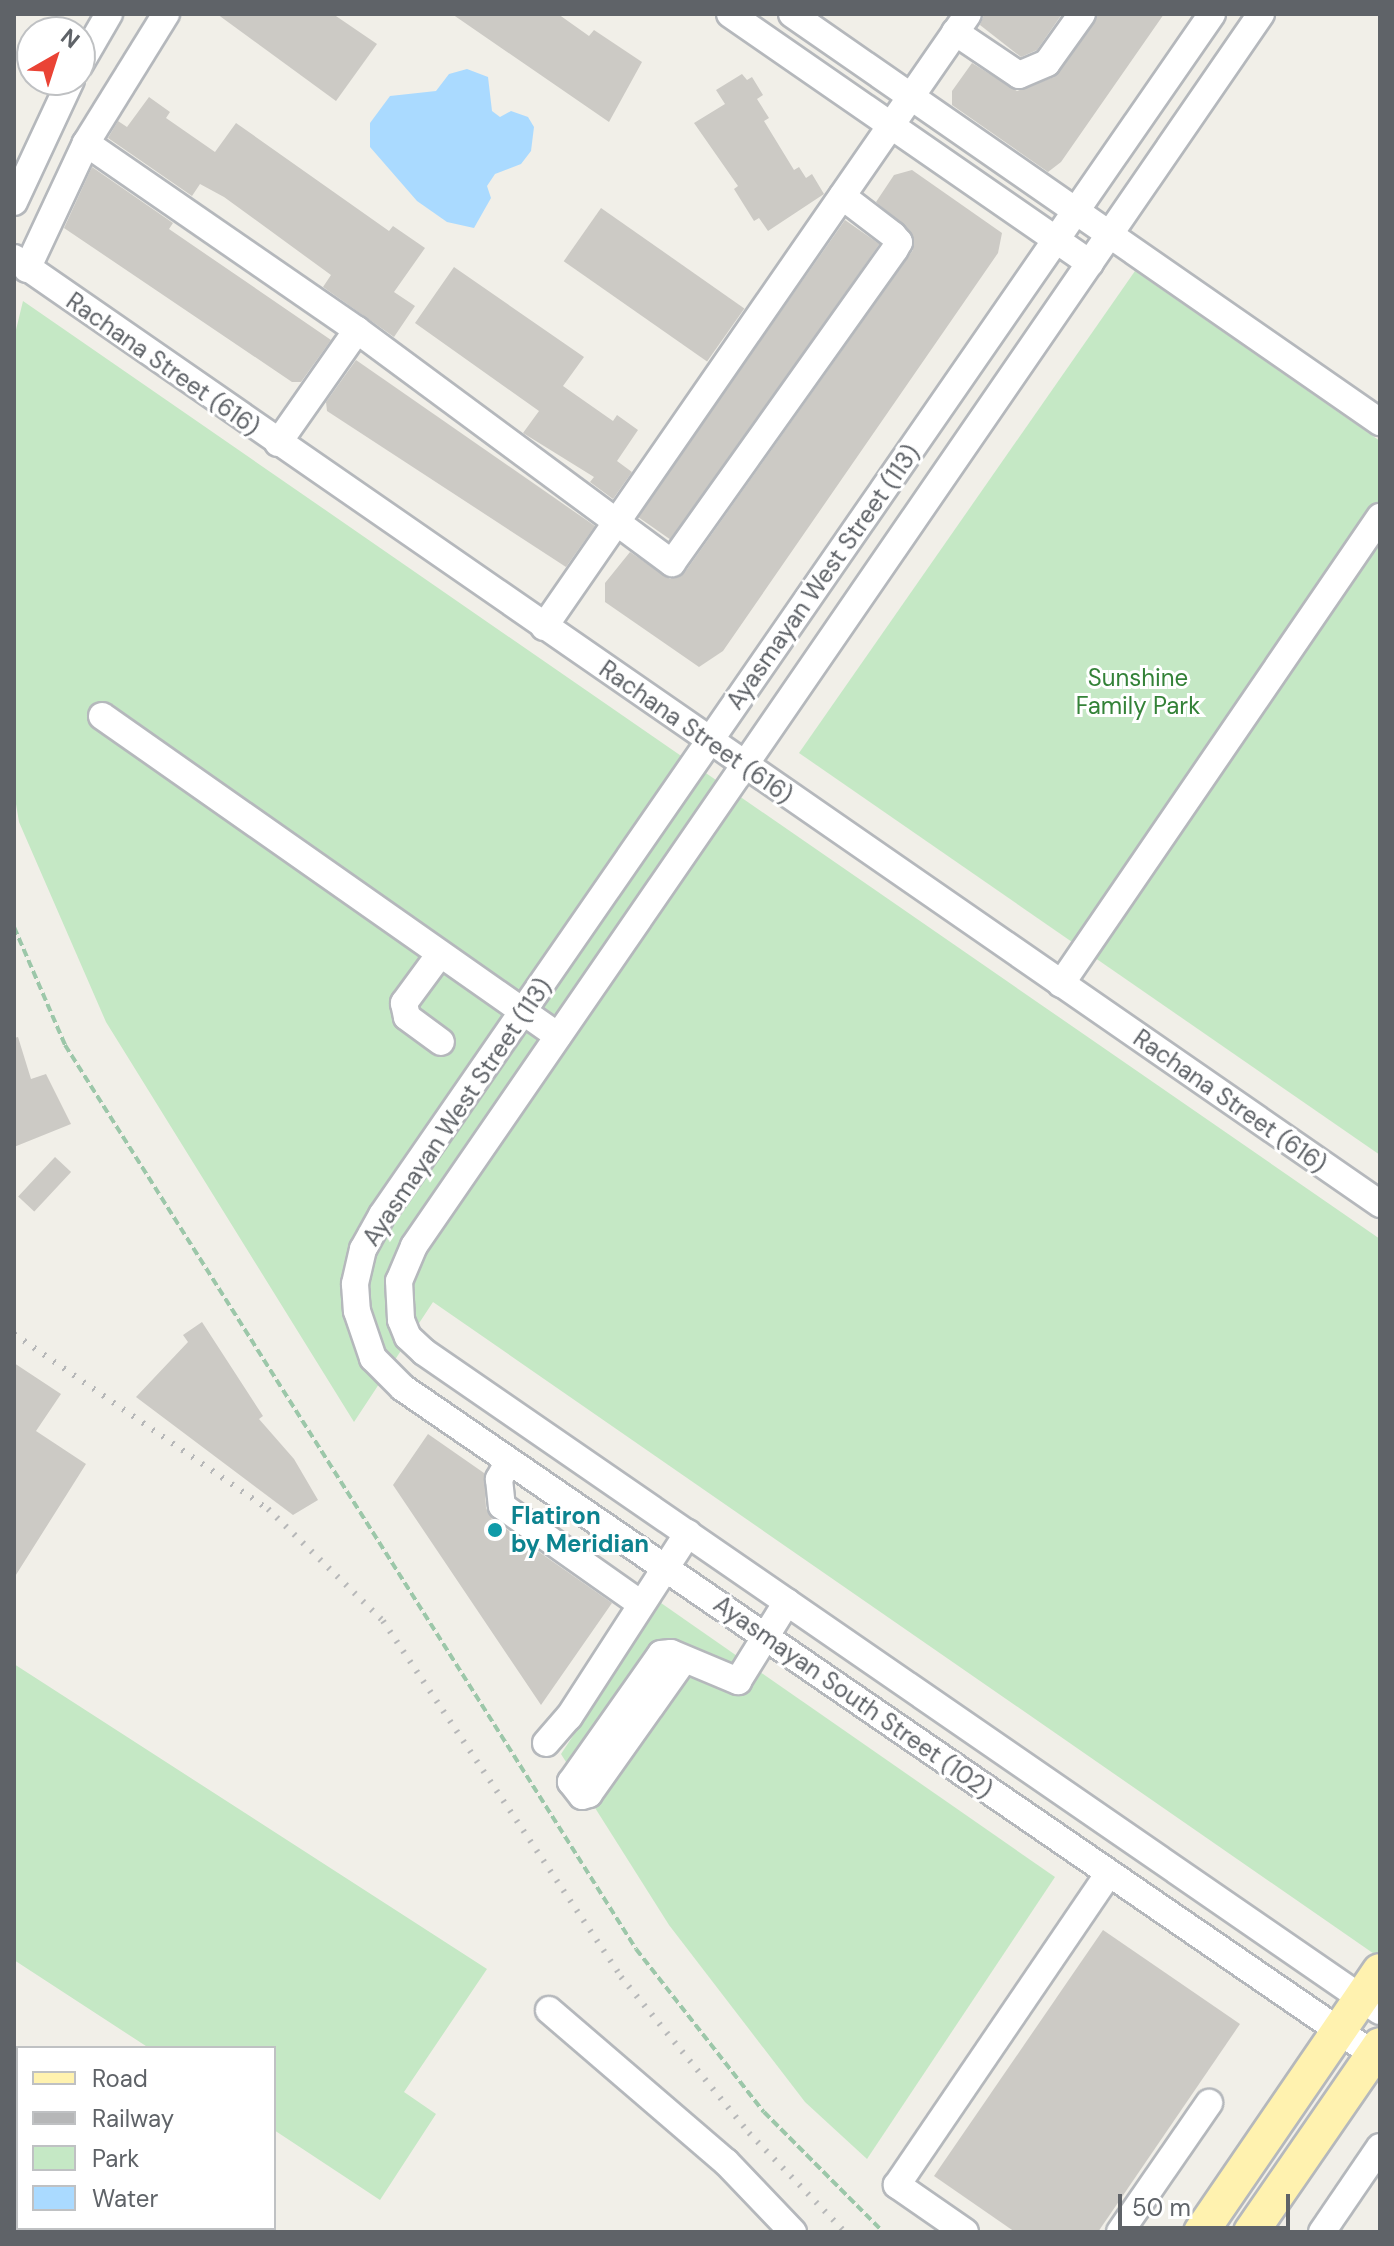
<!DOCTYPE html>
<style>
body{margin:0}
#map{position:relative;width:1394px;height:2246px;overflow:hidden;background:#f1efe8;font-family:"DM Sans",sans-serif}
div>[style]{position:absolute}
.green>*{inset:0;background:#c5e8c5}
.water>*{inset:0;background:#aadaff}
.building>*{inset:0;background:#cccac5;transform-origin:0 0}
.path>*{height:4px;margin-top:-2px;transform-origin:0;background:repeating-linear-gradient(90deg,#9cc7a9 0 8px,transparent 0 12px)}
.roads{filter:drop-shadow(2px 0 #b5b8bc) drop-shadow(-2px 0 #b5b8bc) drop-shadow(0 2px #b5b8bc) drop-shadow(0 -2px #b5b8bc)}
.minor>*{height:26px;margin:-13px;padding:0 13px;transform-origin:13px;border-radius:13px;background:#fff}
.major>*{height:34px;margin:-17px;padding:0 17px;transform-origin:17px;border-radius:17px;background:#fff2af}
.highway>*{height:38px;margin:-19px;padding:0 19px;transform-origin:19px;border-radius:19px;background:#fde293}
.rail>*{height:6px;margin-top:-3px;transform-origin:0;background:repeating-linear-gradient(90deg,#b6b7b8 0 2px,transparent 0 12px)}
.dots>*{width:22px;height:22px;translate:-50% -50%;box-sizing:border-box;border:4px solid #fff;border-radius:50%}
span{translate:-50% -50%;white-space:nowrap;text-align:center;line-height:1.15;-webkit-text-stroke:6px #fff;paint-order:stroke}
.street-label{font-size:24px;color:#5f6368}
.park-label{font-size:24px;color:#348238}
.culture-label{font-size:24px;color:#0d838f;font-weight:700}
.left{translate:0 -50%;text-align:left}
.frame{position:absolute;inset:0;border:16px solid #5f6368;pointer-events:none}
.legend{position:absolute;left:16px;top:2046px;width:260px;height:184px;box-sizing:border-box;background:#fff;border:2px solid #bfc1c3;margin:0;padding:10px 14px;list-style:none;font-size:24px;color:#5f6368}
.legend li{display:flex;align-items:center;gap:16px;height:40px}
.legend b{width:40px;border:2px solid #bfc1c3}
.north{position:absolute;left:16px;top:16px;width:80px;height:80px;box-sizing:border-box;background:#fff;border:2px solid #bfc1c3;border-radius:50%;rotate:39deg;font-size:22px;font-weight:700;line-height:32px;text-align:center;color:#5f6368}
.north::after{content:'';display:block;margin:auto;width:28px;height:36px;background:#ea4335;clip-path:polygon(50% 0,100% 100%,50% 72%,0 100%)}
.scale{position:absolute;left:1118px;top:2194px;width:172px;height:36px;box-sizing:border-box;border:4px solid #5f6368;border-top:0;padding-left:10px;font-size:24px;line-height:28px;white-space:nowrap;color:#5f6368;-webkit-text-stroke:6px #fff;paint-order:stroke}
</style>
<div id="map">
<div class="green">
<div style="clip-path:polygon(1135px 271px,1380px 441px,1380px 1155px,799px 753px)"></div>
<div style="clip-path:polygon(23px 301px,1380px 1239px,1380px 1958px,433px 1302px,354px 1422px,106px 1022px,19px 822px,14px 792px,14px 338px)"></div>
<div style="clip-path:polygon(661px 1603px,1055px 1877px,867px 2159px,805px 2102px,669px 1925px,561px 1754px)"></div>
<div style="clip-path:polygon(14px 1664px,487px 1969px,404px 2092px,436px 2114px,380px 2200px,274px 2130px,274px 2048px,149px 2048px,14px 1960px)"></div>
</div>
<div class="water">
<div style="clip-path:polygon(467px 69px,488px 77px,492px 111px,500px 117px,511px 111px,528px 117px,534px 127px,531px 151px,521px 164px,495px 174px,487px 186px,491px 198px,474px 228px,447px 222px,417px 201px,370px 147px,370px 123px,390px 96px,436px 91px,449px 74px)"></div>
</div>
<div class="building">
<div style="clip-path:polygon(217px 14px,333px 14px,377px 44px,336px 101px)"></div>
<div style="clip-path:polygon(452px 14px,558px 14px,589px 36px,594px 30px,642px 62px,609px 122px)"></div>
<div style="clip-path:polygon(984px 14px,1062px 14px,1037px 50px,1021px 57px,980px 25px)"></div>
<div style="clip-path:polygon(1098px 14px,1164px 14px,1061px 162px,1048px 172px,952px 105px,952px 91px,972px 63px,1017px 91px,1054px 77px)"></div>
<div style="clip-path:polygon(742px 74px,747px 80px,752px 77px,763px 95px,757px 99px,769px 118px,764px 121px,794px 170px,799px 167px,806px 178px,812px 174px,824px 194px,768px 231px,759px 218px,754px 221px,734px 189px,738px 186px,694px 123px,725px 104px,716px 90px)"></div>
<div style="clip-path:polygon(149px 97px,170px 112px,166px 118px,215px 152px,236px 123px,389px 231px,393px 226px,425px 248px,394px 292px,415px 306px,394px 337px,323px 287px,331px 275px,224px 197px,200px 184px,192px 196px,108px 138px,118px 121px,127px 127px)"></div>
<div style="clip-path:polygon(92px 167px,173px 223px,169px 229px,331px 340px,301px 382px,292px 382px,64px 228px)"></div>
<div style="clip-path:polygon(912px 170px,1002px 233px,998px 253px,723px 651px,699px 667px,605px 602px,605px 583px,630px 552px,670px 579px,685px 572px,913px 250px,911px 232px,876px 202px,894px 175px)"></div>
<div style="left:601px;top:208px;width:175px;height:65px;rotate:35deg"></div>
<div style="left:845px;top:220px;width:42px;height:362px;rotate:35deg"></div>
<div style="clip-path:polygon(454px 267px,584px 357px,563px 386px,613px 421px,617px 415px,638px 430px,617px 461px,632px 472px,613px 499px,590px 482px,594px 477px,523px 433px,539px 411px,415px 323px)"></div>
<div style="clip-path:polygon(356px 360px,595px 526px,566px 567px,327px 411px,326px 402px)"></div>
<div style="clip-path:polygon(18px 1037px,31px 1079px,46px 1074px,71px 1124px,14px 1147px,14px 1038px)"></div>
<div style="left:55px;top:1157px;width:22px;height:54px;rotate:43deg"></div>
<div style="clip-path:polygon(202px 1322px,263px 1416px,259px 1419px,294px 1459px,318px 1500px,293px 1515px,136px 1397px,188px 1342px,183px 1335px)"></div>
<div style="clip-path:polygon(14px 1363px,61px 1394px,36px 1431px,86px 1464px,14px 1578px)"></div>
<div style="clip-path:polygon(428px 1434px,484px 1473px,486px 1508px,492px 1519px,612px 1603px,541px 1705px,393px 1485px)"></div>
<div style="clip-path:polygon(1103px 1930px,1240px 2024px,1098px 2232px,1015px 2232px,934px 2176px)"></div>
</div>
<div class="path">
<div style="left:14px;top:927px;width:129px;rotate:66.6deg"></div>
<div style="left:65px;top:1045px;width:1069px;rotate:57.72deg"></div>
<div style="left:636px;top:1949px;width:207px;rotate:51.9deg"></div>
<div style="left:764px;top:2112px;width:169px;rotate:45.2deg"></div>
</div>
<div class="roads">
<div class="minor">
<div style="left:730px;top:14px;width:438px;rotate:34.7deg"></div>
<div style="left:792px;top:14px;width:716px;rotate:34.76deg"></div>
<div style="left:1212px;top:14px;width:1460px;rotate:124.65deg"></div>
<div style="left:382px;top:1215px;width:39px;rotate:119deg"></div>
<div style="left:363px;top:1249px;width:36px;rotate:103deg"></div>
<div style="left:355px;top:1284px;width:27px;rotate:86deg"></div>
<div style="left:357px;top:1311px;width:50px;rotate:71.2deg"></div>
<div style="left:373px;top:1358px;width:42px;rotate:45deg"></div>
<div style="left:403px;top:1388px;width:1185px;rotate:34.48deg"></div>
<div style="left:1261px;top:14px;width:1495px;rotate:124.51deg"></div>
<div style="left:414px;top:1246px;width:38px;rotate:113deg"></div>
<div style="left:399px;top:1281px;width:39px;rotate:87deg"></div>
<div style="left:401px;top:1320px;width:18px;rotate:68deg"></div>
<div style="left:408px;top:1337px;width:22px;rotate:43deg"></div>
<div style="left:424px;top:1352px;width:1161px;rotate:34.58deg"></div>
<div style="left:955px;top:32px;width:77px;rotate:33.9deg"></div>
<div style="left:1019px;top:75px;width:30px;rotate:-23deg"></div>
<div style="left:1047px;top:63px;width:60px;rotate:-54.5deg"></div>
<div style="left:80px;top:64px;width:58px;rotate:-59.9deg"></div>
<div style="left:86px;top:143px;width:329px;rotate:34.6deg"></div>
<div style="left:357px;top:330px;width:392px;rotate:36.5deg"></div>
<div style="left:672px;top:563px;width:385px;rotate:-54.6deg"></div>
<div style="left:895px;top:249px;width:8px;rotate:-60deg"></div>
<div style="left:899px;top:242px;width:9px;rotate:-131deg"></div>
<div style="left:893px;top:235px;width:64px;rotate:-142.6deg"></div>
<div style="left:14px;top:202px;width:135px;rotate:-65deg"></div>
<div style="left:14px;top:258px;width:1662px;rotate:34.7deg"></div>
<div style="left:27px;top:269px;width:139px;rotate:-64.9deg"></div>
<div style="left:86px;top:143px;width:152px;rotate:-58.2deg"></div>
<div style="left:278px;top:443px;width:138px;rotate:-55deg"></div>
<div style="left:544px;top:627px;width:745px;rotate:-55.33deg"></div>
<div style="left:102px;top:716px;width:557px;rotate:35.06deg"></div>
<div style="left:440px;top:954px;width:61px;rotate:126.3deg"></div>
<div style="left:404px;top:1003px;width:14px;rotate:78deg"></div>
<div style="left:407px;top:1017px;width:42px;rotate:36.3deg"></div>
<div style="left:1061px;top:984px;width:566px;rotate:-55.66deg"></div>
<div style="left:509px;top:1461px;width:21px;rotate:119deg"></div>
<div style="left:499px;top:1479px;width:27px;rotate:84deg"></div>
<div style="left:502px;top:1506px;width:170px;rotate:35.2deg"></div>
<div style="left:683px;top:1661px;width:163px;rotate:125.3deg"></div>
<div style="left:589px;top:1794px;width:7px;rotate:164deg"></div>
<div style="left:582px;top:1796px;width:18px;rotate:-128deg"></div>
<div style="left:571px;top:1782px;width:156px;rotate:-54.9deg"></div>
<div style="left:661px;top:1654px;width:10px;rotate:-6deg"></div>
<div style="left:671px;top:1653px;width:73px;rotate:22.7deg"></div>
<div style="left:738px;top:1681px;width:93px;rotate:-58.2deg"></div>
<div style="left:546px;top:1743px;width:35px;rotate:-49deg"></div>
<div style="left:569px;top:1717px;width:219px;rotate:-57.1deg"></div>
<div style="left:549px;top:2010px;width:233px;rotate:40.7deg"></div>
<div style="left:726px;top:2162px;width:97px;rotate:46.3deg"></div>
<div style="left:965px;top:2232px;width:83px;rotate:-145.3deg"></div>
<div style="left:897px;top:2185px;width:377px;rotate:-55.8deg"></div>
<div style="left:1120px;top:2232px;width:157px;rotate:-55.4deg"></div>
<div style="left:1322px;top:2232px;width:103px;rotate:-55.7deg"></div>
</div>
<div class="major">
<div style="left:1201px;top:2232px;width:316px;rotate:-55.6deg"></div>
<div style="left:1251px;top:2232px;width:227px;rotate:-55.4deg"></div>
</div>
<div class="highway">
<div style="left:14px;top:2181px;width:4px;rotate:27deg"></div>
<div style="left:22px;top:2228px;width:7px;rotate:34deg"></div>
<div style="left:86px;top:2228px;width:7px;rotate:34deg"></div>
</div>
</div>
<div class="rail">
<div style="left:14px;top:1334px;width:308px;rotate:34.6deg"></div>
<div style="left:268px;top:1509px;width:161px;rotate:44.2deg"></div>
<div style="left:383px;top:1621px;width:428px;rotate:56.2deg"></div>
<div style="left:621px;top:1977px;width:202px;rotate:50.6deg"></div>
<div style="left:749px;top:2133px;width:138px;rotate:45.9deg"></div>
</div>
<div class="dots">
<div style="left:495px;top:1530px;background:#0f9aa8"></div>
</div>
<div class="street-label">
<span style="left:163px;top:364px;rotate:35deg">Rachana Street (616)</span>
<span style="left:823px;top:577px;rotate:-55deg">Ayasmayan West Street (113)</span>
<span style="left:696px;top:732px;rotate:35deg">Rachana Street (616)</span>
<span style="left:1230px;top:1101px;rotate:35deg">Rachana Street (616)</span>
<span style="left:457px;top:1112px;rotate:-56deg">Ayasmayan West Street (113)</span>
<span style="left:853px;top:1697px;rotate:35deg">Ayasmayan South Street (102)</span>
</div>
<div class="park-label">
<span style="left:1138px;top:692px">Sunshine<br>Family Park</span>
</div>
<div class="culture-label">
<span class="left" style="left:511px;top:1530px">Flatiron<br>by Meridian</span>
</div>
<div class="frame"></div>
<ul class="legend">
<li><b style="height:10px;background:#fff2af"></b>Road</li>
<li><b style="height:10px;background:#b6b7b8"></b>Railway</li>
<li><b style="height:22px;background:#c5e8c5"></b>Park</li>
<li><b style="height:22px;background:#aadaff"></b>Water</li>
</ul>
<div class="north">N</div>
<div class="scale">50 m</div>
</div>
